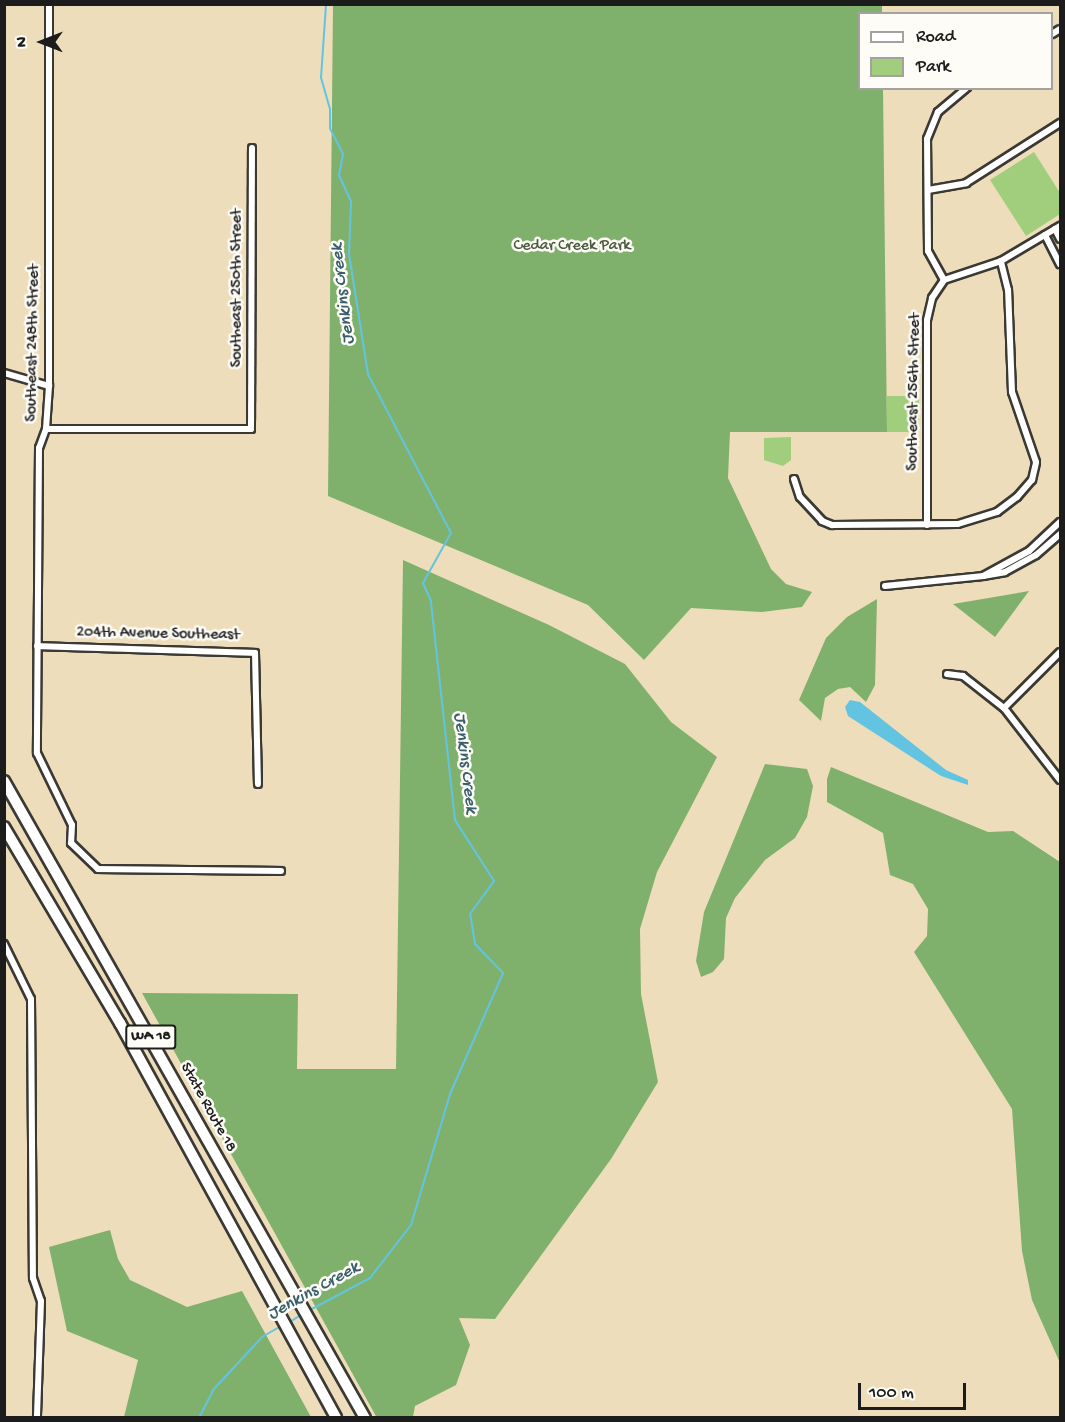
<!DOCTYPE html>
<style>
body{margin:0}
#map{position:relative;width:1065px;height:1422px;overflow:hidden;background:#edddba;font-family:"Gochi Hand",sans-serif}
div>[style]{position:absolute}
.green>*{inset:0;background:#a0ce7c;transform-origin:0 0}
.forest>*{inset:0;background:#80b16c}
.water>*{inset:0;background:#63c4e2}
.stream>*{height:2px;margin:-1px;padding:0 1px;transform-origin:1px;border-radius:1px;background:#63c4e2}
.roads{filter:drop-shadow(2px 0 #3b3934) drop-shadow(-2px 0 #3b3934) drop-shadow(0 2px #3b3934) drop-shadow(0 -2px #3b3934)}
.street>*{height:6px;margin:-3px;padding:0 3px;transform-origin:3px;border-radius:3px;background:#fff}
.highway>*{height:10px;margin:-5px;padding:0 5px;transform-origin:5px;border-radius:5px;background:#fff}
span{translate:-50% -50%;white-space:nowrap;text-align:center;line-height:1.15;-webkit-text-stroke:5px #fdfcf7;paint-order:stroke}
.shield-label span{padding:2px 4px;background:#fdfcf7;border:2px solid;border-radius:4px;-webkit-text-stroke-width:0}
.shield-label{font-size:15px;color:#1c1c1c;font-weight:700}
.park-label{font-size:16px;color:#4a5a3e}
.street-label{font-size:16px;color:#1c1c1c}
.water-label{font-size:18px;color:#385f6b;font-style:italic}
.frame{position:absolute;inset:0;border:6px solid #1c1c1c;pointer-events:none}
.legend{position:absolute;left:858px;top:12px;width:195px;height:78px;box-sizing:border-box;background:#fdfcf7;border:2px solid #a3a29f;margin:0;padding:8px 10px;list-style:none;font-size:18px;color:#1c1c1c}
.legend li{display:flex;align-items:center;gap:12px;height:30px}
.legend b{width:30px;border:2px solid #a3a29f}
.north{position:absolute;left:12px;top:12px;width:60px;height:60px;-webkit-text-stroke:4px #fdfcf7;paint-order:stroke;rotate:270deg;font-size:16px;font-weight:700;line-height:24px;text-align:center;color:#1c1c1c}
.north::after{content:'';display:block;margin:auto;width:21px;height:27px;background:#1c1c1c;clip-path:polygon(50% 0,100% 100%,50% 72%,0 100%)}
.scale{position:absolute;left:858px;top:1383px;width:108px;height:27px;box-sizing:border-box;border:3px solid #1c1c1c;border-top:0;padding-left:8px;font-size:18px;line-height:21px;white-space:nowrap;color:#1c1c1c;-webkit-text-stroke:4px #fdfcf7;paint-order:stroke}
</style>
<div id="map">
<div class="green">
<div style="clip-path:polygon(1034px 152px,1060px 193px,1060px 214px,1026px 236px,990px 180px)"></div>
<div style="left:887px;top:396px;width:32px;height:36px"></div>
<div style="clip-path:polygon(791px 437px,791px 460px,783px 466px,764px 460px,764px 438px)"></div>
</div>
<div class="forest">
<div style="clip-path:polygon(333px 5px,882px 5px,882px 13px,860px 14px,860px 88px,883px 89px,887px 432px,730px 432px,728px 478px,771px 569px,786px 584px,812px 592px,802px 607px,761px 612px,691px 608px,644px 660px,588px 605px,328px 496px)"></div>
<div style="clip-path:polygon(403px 560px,549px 625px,625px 664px,671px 722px,717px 757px,657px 872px,640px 929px,641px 994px,658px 1082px,611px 1159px,495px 1319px,459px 1318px,470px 1345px,456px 1385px,415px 1406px,413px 1417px,377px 1418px,142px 993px,298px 994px,297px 1069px,396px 1069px)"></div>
<div style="clip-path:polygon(1029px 591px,995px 637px,953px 604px)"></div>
<div style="clip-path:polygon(877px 599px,875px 685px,866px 702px,850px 687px,838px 689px,825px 698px,821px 721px,799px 700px,826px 638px,847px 617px)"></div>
<div style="clip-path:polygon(765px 764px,807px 769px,813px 786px,807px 817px,795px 838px,765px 860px,735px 898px,726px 918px,724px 959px,713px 972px,701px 977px,696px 961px,704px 912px)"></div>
<div style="clip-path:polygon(831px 767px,988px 832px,1013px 831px,1060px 862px,1060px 1363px,1032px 1300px,1022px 1251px,1012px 1109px,914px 952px,927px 936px,928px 909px,913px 884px,890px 875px,883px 833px,827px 802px,827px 779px)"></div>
<div style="clip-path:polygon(110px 1230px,118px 1259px,130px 1280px,187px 1307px,242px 1291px,311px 1417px,124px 1417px,138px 1360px,67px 1331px,49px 1247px)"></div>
</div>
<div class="water">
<div style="clip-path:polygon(850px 700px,860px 702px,946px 770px,968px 780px,968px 785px,941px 776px,848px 716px,845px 707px)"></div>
</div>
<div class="stream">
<div style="left:308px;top:1311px;width:70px;rotate:-28deg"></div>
<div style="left:370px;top:1278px;width:67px;rotate:-52.3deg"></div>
<div style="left:411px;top:1225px;width:137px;rotate:-73.4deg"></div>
<div style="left:450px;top:1094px;width:132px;rotate:-66.3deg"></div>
<div style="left:503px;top:973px;width:40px;rotate:-134deg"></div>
<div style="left:475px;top:944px;width:30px;rotate:-99deg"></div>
<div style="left:470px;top:914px;width:41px;rotate:-54deg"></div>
<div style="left:494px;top:881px;width:72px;rotate:-122.6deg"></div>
<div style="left:455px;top:820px;width:220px;rotate:-96.3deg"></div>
<div style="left:431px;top:601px;width:20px;rotate:-114deg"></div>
<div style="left:423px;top:583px;width:57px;rotate:-60.8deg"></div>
<div style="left:451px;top:533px;width:179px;rotate:-117.6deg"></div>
<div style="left:368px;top:374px;width:121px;rotate:-99deg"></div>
<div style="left:349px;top:254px;width:53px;rotate:-87.8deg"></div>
<div style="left:351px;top:201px;width:29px;rotate:-115deg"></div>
<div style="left:339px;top:175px;width:21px;rotate:-79deg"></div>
<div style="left:343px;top:154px;width:29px;rotate:-117deg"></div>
<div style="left:330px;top:128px;width:19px;rotate:-90deg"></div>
<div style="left:330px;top:109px;width:32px;rotate:-106deg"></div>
<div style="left:321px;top:78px;width:74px;rotate:-86.1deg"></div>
<div style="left:288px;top:1323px;width:15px;rotate:-32deg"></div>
<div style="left:199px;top:1418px;width:31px;rotate:-63deg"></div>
<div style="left:213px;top:1390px;width:72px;rotate:-47.2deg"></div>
<div style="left:262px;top:1337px;width:24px;rotate:-30deg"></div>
</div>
<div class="roads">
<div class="street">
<div style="left:49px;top:4px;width:382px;rotate:90deg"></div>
<div style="left:49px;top:386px;width:43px;rotate:94deg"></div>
<div style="left:46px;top:429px;width:20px;rotate:110deg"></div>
<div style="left:39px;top:448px;width:305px;rotate:90.4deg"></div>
<div style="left:37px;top:753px;width:80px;rotate:64.1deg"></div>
<div style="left:72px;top:825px;width:18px;rotate:93deg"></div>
<div style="left:71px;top:843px;width:37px;rotate:44deg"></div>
<div style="left:98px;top:869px;width:183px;rotate:0.6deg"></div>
<div style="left:1052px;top:34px;width:9px;rotate:-32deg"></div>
<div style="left:928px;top:190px;width:39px;rotate:-10deg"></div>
<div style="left:966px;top:183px;width:112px;rotate:-32.6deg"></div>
<div style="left:1055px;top:229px;width:11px;rotate:63deg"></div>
<div style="left:1045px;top:235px;width:33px;rotate:63deg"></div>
<div style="left:944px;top:280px;width:33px;rotate:-119deg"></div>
<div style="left:928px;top:251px;width:112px;rotate:-90.5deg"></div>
<div style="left:927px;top:139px;width:29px;rotate:-68deg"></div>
<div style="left:938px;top:112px;width:38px;rotate:-40deg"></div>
<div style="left:944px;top:280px;width:60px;rotate:-18.4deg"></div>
<div style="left:1001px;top:261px;width:69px;rotate:-30.7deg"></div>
<div style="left:4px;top:373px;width:47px;rotate:16.1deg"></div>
<div style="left:46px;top:429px;width:205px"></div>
<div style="left:251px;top:429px;width:281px;rotate:-89.8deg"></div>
<div style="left:794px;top:479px;width:19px;rotate:72deg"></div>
<div style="left:800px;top:497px;width:33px;rotate:47deg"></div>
<div style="left:822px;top:521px;width:11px;rotate:22deg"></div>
<div style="left:832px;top:525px;width:126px;rotate:-0.5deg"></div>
<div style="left:958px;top:524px;width:41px;rotate:-17.1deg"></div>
<div style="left:997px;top:512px;width:25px;rotate:-37deg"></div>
<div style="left:1017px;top:497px;width:23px;rotate:-49deg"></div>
<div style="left:1032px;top:480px;width:18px;rotate:-77deg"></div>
<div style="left:1036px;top:462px;width:74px;rotate:-108.9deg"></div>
<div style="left:1012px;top:392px;width:102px;rotate:-92.2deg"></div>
<div style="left:1008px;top:290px;width:30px;rotate:-104deg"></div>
<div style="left:1060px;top:522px;width:42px;rotate:136.9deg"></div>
<div style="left:1029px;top:551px;width:52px;rotate:151.5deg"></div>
<div style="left:983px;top:576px;width:22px;rotate:-10deg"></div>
<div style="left:1005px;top:572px;width:35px;rotate:-29deg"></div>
<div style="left:1036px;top:555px;width:32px;rotate:-41deg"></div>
<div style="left:927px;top:525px;width:205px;rotate:-90deg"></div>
<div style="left:927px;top:320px;width:23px;rotate:-77deg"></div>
<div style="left:932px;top:298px;width:22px;rotate:-56deg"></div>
<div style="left:885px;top:586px;width:99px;rotate:-5.8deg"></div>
<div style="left:37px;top:646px;width:218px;rotate:1.8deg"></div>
<div style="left:255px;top:653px;width:131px;rotate:88.7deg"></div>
<div style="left:947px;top:674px;width:16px;rotate:7deg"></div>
<div style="left:963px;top:676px;width:52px;rotate:38deg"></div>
<div style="left:1004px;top:708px;width:91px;rotate:52.1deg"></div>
<div style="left:1004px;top:708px;width:79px;rotate:-45deg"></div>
<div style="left:4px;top:944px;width:61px;rotate:63.9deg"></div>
<div style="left:31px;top:999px;width:279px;rotate:89.6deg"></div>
<div style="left:33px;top:1278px;width:24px;rotate:71deg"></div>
<div style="left:41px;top:1301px;width:117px;rotate:92deg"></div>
</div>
<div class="highway">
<div style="left:4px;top:781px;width:732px;rotate:60.46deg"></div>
<div style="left:4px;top:827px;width:228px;rotate:59.4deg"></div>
<div style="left:120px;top:1023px;width:450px;rotate:61.3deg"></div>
</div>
</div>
<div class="shield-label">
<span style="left:151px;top:1037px">WA 18</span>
</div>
<div class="park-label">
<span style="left:572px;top:247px">Cedar Creek Park</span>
</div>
<div class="street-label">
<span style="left:238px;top:288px;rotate:-90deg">Southeast 250th Street</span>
<span style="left:34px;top:343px;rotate:-89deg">Southeast 248th Street</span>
<span style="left:915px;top:392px;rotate:-89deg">Southeast 256th Street</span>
<span style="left:158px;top:635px;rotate:1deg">204th Avenue Southeast</span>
<span style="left:207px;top:1108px;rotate:61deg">State Route 18</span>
</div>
<div class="water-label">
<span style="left:344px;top:294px;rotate:-97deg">Jenkins Creek</span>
<span style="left:464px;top:763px;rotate:83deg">Jenkins Creek</span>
<span style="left:314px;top:1292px;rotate:-29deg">Jenkins Creek</span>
</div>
<div class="frame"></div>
<ul class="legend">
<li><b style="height:8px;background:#fff"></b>Road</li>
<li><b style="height:16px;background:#a0ce7c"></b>Park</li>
</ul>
<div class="north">N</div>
<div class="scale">100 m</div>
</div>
